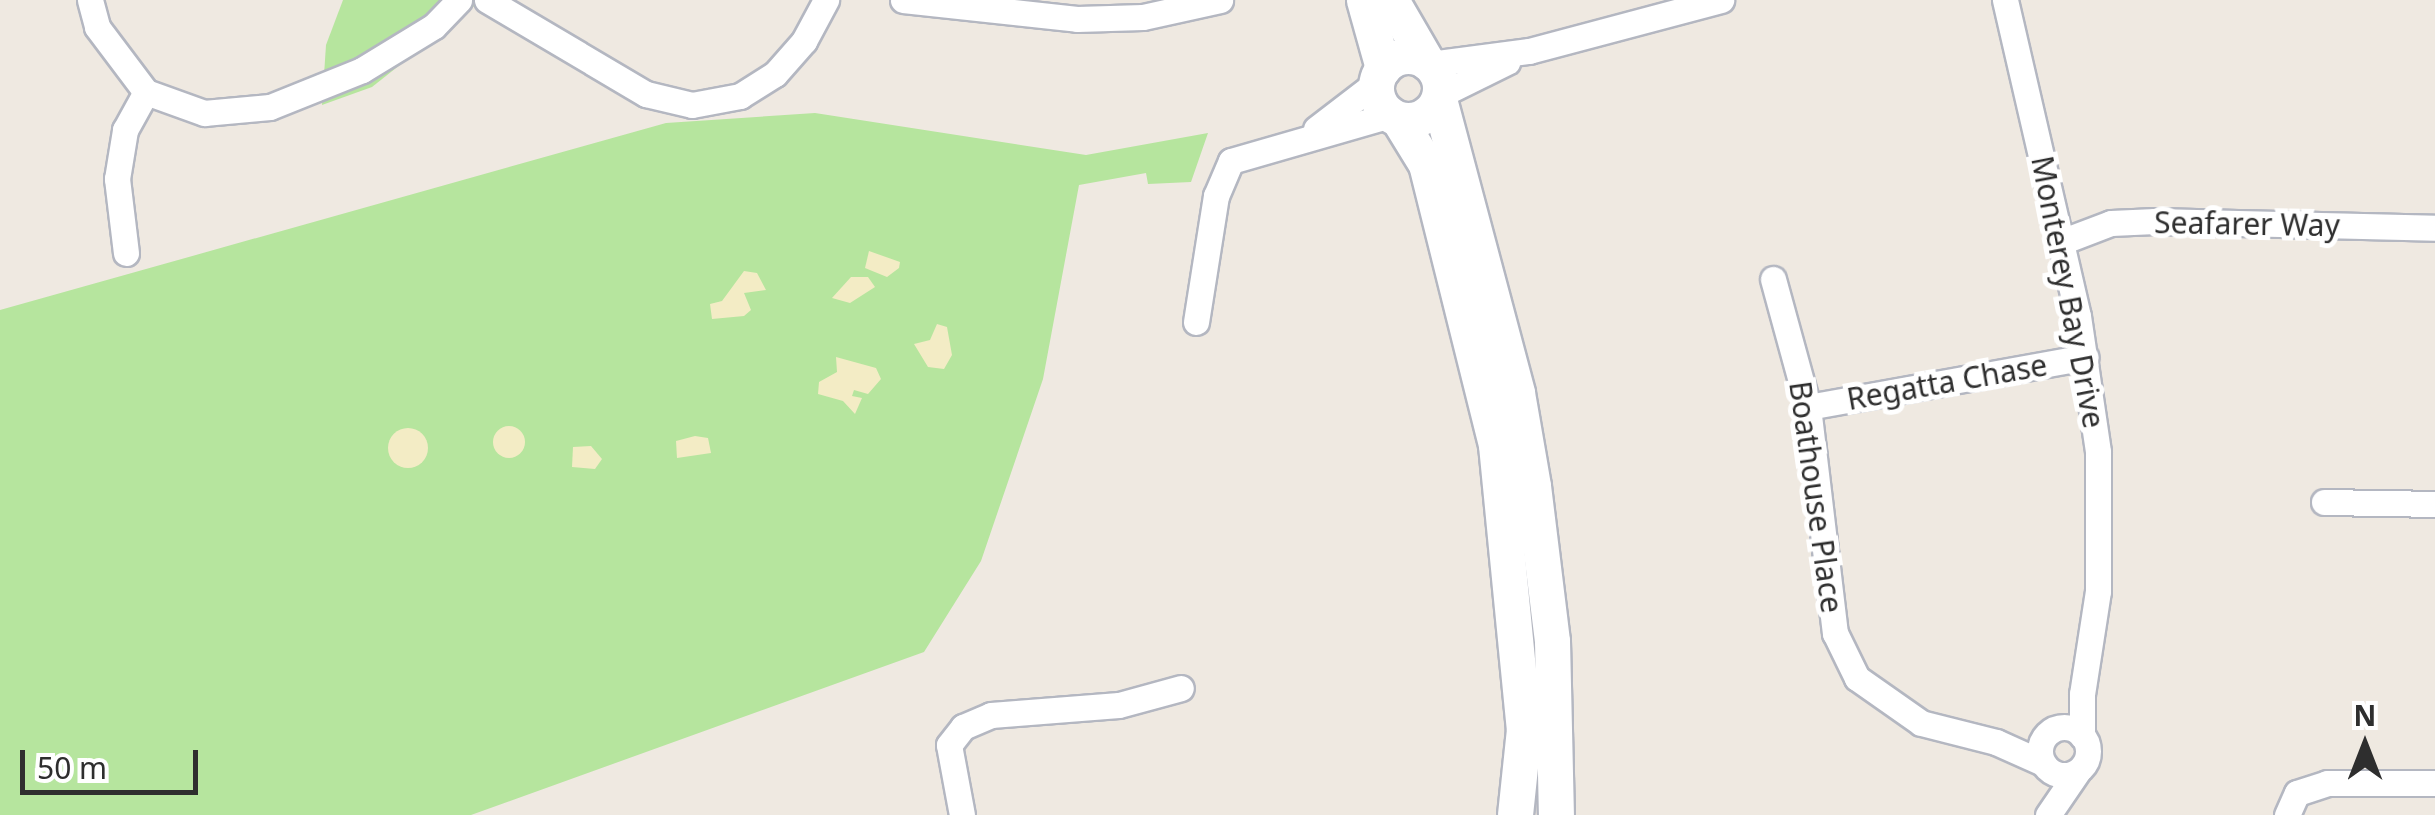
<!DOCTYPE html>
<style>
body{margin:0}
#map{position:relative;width:2435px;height:815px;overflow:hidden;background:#efe9e1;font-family:"Noto Sans",sans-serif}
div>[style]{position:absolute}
.green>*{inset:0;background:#b6e59e}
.sand>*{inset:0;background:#f3ecc5}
.round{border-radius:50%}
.roads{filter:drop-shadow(2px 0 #b4b7c1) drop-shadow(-2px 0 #b4b7c1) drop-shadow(0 2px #b4b7c1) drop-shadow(0 -2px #b4b7c1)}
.street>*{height:25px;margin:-12.5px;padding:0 12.5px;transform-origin:12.5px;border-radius:12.5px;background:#fff}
.street>.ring{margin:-12.5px;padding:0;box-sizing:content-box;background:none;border:25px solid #fff;border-radius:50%}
.secondary>*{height:35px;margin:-17.5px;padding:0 17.5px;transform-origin:17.5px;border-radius:17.5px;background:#fff}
.secondary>.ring{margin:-17.5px;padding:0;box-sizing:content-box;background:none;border:35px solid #fff;border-radius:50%}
span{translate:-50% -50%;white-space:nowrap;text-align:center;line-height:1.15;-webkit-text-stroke:10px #fff;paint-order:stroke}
.street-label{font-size:30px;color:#2e2e2e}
.north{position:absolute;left:2315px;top:695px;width:100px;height:100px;-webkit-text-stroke:8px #fff;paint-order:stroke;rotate:0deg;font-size:28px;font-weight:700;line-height:40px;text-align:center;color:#2e2e2e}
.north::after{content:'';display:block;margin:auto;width:35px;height:45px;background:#2e2e2e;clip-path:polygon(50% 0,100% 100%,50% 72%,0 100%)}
.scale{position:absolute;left:20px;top:750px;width:178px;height:45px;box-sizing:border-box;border:5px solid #2e2e2e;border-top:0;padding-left:12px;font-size:30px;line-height:35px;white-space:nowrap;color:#2e2e2e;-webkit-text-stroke:8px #fff;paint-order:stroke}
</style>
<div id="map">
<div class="green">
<div style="clip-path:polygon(343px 0,482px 0,372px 87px,322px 105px,326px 45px)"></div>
<div style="clip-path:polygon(815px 113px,1086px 155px,1208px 133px,1191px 182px,1148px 184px,1146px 173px,1079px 185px,1043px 379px,981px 561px,924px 652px,471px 815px,0 815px,0 310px,666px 123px)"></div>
</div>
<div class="sand">
<div style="clip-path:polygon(869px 251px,900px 262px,899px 268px,887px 277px,865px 268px)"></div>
<div style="clip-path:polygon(744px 271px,757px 273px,766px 290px,744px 293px,751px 310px,744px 316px,712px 319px,710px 304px,722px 301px)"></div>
<div style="clip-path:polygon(851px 277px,868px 277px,875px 287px,850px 303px,832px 298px)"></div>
<div style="clip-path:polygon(937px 324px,947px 327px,952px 355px,944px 369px,928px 367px,914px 344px,930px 340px)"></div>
<div style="clip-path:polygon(836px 357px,876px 368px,881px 379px,868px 394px,854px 390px,852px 396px,862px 398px,855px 414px,843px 401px,818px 394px,819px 382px,837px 372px)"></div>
<div class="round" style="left:493px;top:426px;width:32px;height:32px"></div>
<div class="round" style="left:388px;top:428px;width:40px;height:40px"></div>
<div style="clip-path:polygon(695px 436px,708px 438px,711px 453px,677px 458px,676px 441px)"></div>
<div style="clip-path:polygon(591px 446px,602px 459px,595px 469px,572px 467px,573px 447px)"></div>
</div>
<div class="roads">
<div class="street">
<div style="left:90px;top:0;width:28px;rotate:75deg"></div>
<div style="left:97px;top:27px;width:81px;rotate:53deg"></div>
<div style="left:146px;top:92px;width:62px;rotate:19.9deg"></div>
<div style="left:204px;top:113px;width:66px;rotate:-5.2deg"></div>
<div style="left:270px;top:107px;width:99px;rotate:-21.9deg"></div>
<div style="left:362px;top:70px;width:84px;rotate:-31.4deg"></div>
<div style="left:434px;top:26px;width:36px;rotate:-46deg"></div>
<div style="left:487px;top:0;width:185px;rotate:30.6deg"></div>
<div style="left:646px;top:94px;width:47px;rotate:13.4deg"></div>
<div style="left:692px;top:105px;width:49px;rotate:-10.6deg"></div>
<div style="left:740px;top:96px;width:41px;rotate:-32.2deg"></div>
<div style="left:775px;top:74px;width:44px;rotate:-48.7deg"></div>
<div style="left:804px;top:41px;width:47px;rotate:-61.8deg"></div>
<div style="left:903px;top:0;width:175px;rotate:6.2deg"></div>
<div style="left:1077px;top:19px;width:66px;rotate:-1.7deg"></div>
<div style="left:1143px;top:17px;width:79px;rotate:-12.4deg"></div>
<div style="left:2005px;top:0;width:324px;rotate:77deg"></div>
<div style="left:2078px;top:316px;width:137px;rotate:81.6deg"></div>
<div style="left:2098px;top:452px;width:139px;rotate:90deg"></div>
<div style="left:2098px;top:591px;width:104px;rotate:98.8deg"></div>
<div style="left:2082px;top:694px;width:42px;rotate:90deg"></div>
<div style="left:1430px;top:64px;width:100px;rotate:-7.5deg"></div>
<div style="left:1529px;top:51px;width:199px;rotate:-14.9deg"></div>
<div style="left:1440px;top:95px;width:75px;rotate:-26.2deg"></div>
<div style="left:1316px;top:129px;width:76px;rotate:-37.5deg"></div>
<div style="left:2061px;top:242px;width:53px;rotate:-20.8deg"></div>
<div style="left:2111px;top:223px;width:44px;rotate:-2.6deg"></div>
<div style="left:2155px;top:221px;width:280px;rotate:1.4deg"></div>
<div style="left:126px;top:253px;width:75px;rotate:-96.9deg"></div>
<div style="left:117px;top:179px;width:50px;rotate:-80.7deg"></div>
<div style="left:125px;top:130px;width:43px;rotate:-61.1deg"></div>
<div style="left:1773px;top:279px;width:133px;rotate:74.7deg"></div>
<div style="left:1808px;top:407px;width:228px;rotate:83.2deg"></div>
<div style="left:1835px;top:633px;width:50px;rotate:63.9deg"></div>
<div style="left:1857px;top:678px;width:78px;rotate:35.1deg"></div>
<div style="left:1921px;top:723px;width:77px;rotate:14.2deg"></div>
<div style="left:1996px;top:742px;width:51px;rotate:24.1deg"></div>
<div style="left:1196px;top:322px;width:128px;rotate:-81deg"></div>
<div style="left:1216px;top:196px;width:38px;rotate:-67deg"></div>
<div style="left:1231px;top:161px;width:166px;rotate:-16.1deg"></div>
<div style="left:1808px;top:407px;width:282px;rotate:-10.2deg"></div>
<div style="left:2324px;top:502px;width:111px;rotate:1deg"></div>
<div class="ring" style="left:2040px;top:727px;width:23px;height:23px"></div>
<div style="left:962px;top:815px;width:71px;rotate:-100.5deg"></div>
<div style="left:949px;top:745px;width:23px;rotate:-52deg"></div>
<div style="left:963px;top:727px;width:30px;rotate:-23deg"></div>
<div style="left:991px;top:715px;width:128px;rotate:-4.5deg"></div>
<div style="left:1119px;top:705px;width:64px;rotate:-15.3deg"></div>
<div style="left:2048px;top:815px;width:53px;rotate:-55.7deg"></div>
<div style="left:2287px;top:815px;width:24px;rotate:-66deg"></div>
<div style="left:2297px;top:793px;width:32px;rotate:-18deg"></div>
<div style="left:2327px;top:783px;width:108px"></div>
</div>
<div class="secondary">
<div style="left:1364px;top:0;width:71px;rotate:74.4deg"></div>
<div style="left:1391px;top:0;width:72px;rotate:59.9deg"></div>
<div class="ring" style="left:1376px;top:56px;width:29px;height:29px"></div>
<div style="left:1439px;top:99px;width:304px;rotate:75.1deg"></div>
<div style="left:1517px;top:393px;width:94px;rotate:80.2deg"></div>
<div style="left:1533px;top:486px;width:156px;rotate:83deg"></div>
<div style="left:1552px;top:641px;width:174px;rotate:88.7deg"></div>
<div style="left:1399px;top:120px;width:52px;rotate:58.5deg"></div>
<div style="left:1426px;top:164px;width:290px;rotate:76deg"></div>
<div style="left:1496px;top:445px;width:285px;rotate:84.4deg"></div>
<div style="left:1524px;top:729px;width:86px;rotate:96deg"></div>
</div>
</div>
<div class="street-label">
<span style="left:2247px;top:224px;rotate:1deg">Seafarer Way</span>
<span style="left:2068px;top:292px;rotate:79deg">Monterey Bay Drive</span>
<span style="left:1947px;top:382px;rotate:-10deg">Regatta Chase</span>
<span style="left:1816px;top:497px;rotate:82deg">Boathouse Place</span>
</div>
<div class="north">N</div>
<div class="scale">50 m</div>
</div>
